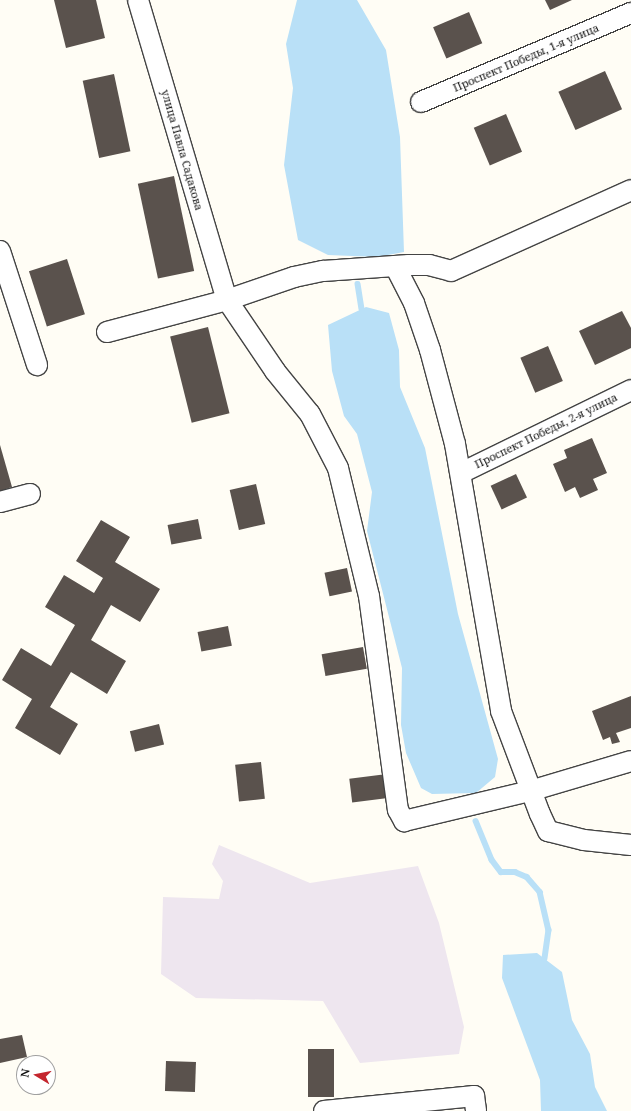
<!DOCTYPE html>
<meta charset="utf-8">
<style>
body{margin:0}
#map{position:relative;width:631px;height:1111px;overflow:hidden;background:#fffdf5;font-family:"Noto Serif",serif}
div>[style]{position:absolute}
.industrial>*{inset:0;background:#eee6ef}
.water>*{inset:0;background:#b9e0f7}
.stream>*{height:5.5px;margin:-2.75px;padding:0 2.75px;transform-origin:2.75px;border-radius:2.75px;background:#b9e0f7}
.building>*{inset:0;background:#5a524d;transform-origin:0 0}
.roads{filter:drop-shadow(1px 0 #444) drop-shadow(-1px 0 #444) drop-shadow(0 1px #444) drop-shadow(0 -1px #444)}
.minor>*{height:20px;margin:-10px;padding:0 10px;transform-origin:10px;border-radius:10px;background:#fff}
span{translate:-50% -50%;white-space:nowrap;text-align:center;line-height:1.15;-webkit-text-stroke:4px #fff;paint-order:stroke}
.street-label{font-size:11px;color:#111}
.north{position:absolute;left:16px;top:1055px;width:40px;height:40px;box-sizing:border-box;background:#fff;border:1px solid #a0a0a0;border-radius:50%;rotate:280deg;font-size:11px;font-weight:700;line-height:16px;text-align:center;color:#111}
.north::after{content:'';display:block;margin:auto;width:14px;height:18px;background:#c4262e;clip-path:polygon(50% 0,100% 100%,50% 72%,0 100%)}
</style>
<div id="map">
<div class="industrial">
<div style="clip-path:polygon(219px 845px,310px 883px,418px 866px,439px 923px,464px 1027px,459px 1054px,360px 1063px,323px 1001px,196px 998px,161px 974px,163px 897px,219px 899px,223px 881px,212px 864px)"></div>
</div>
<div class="water">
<div style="clip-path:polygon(297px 0,357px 0,386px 50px,400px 137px,404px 252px,377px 257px,328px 255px,298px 240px,284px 165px,293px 88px,286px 44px)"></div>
<div style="clip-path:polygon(366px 307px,389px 313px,399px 350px,400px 387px,425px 448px,458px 614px,498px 759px,495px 777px,476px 793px,432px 794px,421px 788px,406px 753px,401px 725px,402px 668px,367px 531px,372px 492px,357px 434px,344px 416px,332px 371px,328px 325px)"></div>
<div style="clip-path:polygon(537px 953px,562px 972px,572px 1020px,590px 1054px,595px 1087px,607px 1111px,541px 1111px,540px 1080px,502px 978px,503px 955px)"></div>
</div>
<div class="stream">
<div style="left:358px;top:284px;width:25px;rotate:81deg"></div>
<div style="left:476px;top:821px;width:42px;rotate:67.7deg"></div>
<div style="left:492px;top:860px;width:15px;rotate:53deg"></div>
<div style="left:501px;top:872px;width:14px"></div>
<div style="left:515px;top:872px;width:13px;rotate:23deg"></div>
<div style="left:527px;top:877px;width:20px;rotate:49deg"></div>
<div style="left:540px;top:892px;width:39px;rotate:77deg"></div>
<div style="left:549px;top:930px;width:29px;rotate:98deg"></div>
</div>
<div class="building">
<div style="clip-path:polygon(54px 0,96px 0,105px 38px,66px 48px)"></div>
<div style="clip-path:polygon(545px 0,572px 0,550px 10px)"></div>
<div style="left:469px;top:12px;width:34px;height:39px;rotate:67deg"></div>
<div style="left:605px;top:71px;width:42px;height:51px;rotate:66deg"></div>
<div style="left:114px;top:74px;width:79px;height:32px;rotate:78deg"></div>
<div style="left:506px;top:114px;width:41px;height:35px;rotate:67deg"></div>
<div style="left:174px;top:176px;width:97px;height:37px;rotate:78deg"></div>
<div style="left:67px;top:259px;width:58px;height:40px;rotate:72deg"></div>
<div style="clip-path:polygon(622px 311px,631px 328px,631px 348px,595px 365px,579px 331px)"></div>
<div style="left:208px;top:327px;width:89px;height:39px;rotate:76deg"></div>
<div style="left:548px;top:346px;width:38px;height:30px;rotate:67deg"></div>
<div style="clip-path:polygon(592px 438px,607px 473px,593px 479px,598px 490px,580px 498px,575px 487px,565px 492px,553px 464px,567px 458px,564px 450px)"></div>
<div style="clip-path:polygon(0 445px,12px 487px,0 491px)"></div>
<div style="left:516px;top:474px;width:26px;height:28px;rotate:65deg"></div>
<div style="left:256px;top:484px;width:41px;height:27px;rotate:77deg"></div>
<div style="left:198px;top:519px;width:20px;height:31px;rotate:79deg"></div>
<div style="clip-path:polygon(101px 520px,130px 537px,115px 562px,160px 589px,140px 622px,111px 605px,91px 640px,126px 661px,107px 694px,71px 672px,50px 707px,78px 724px,60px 755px,15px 728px,32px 699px,2px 680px,21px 648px,51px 666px,75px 625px,45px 607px,64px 575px,94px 593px,103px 578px,76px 561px)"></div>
<div style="left:347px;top:568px;width:24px;height:23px;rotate:78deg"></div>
<div style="left:228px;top:626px;width:20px;height:31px;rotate:79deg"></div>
<div style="left:363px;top:647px;width:22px;height:42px;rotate:80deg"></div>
<div style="clip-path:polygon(631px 696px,631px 728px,616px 733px,620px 742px,612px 744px,610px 737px,603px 740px,592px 711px)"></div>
<div style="left:159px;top:724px;width:21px;height:30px;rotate:76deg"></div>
<div style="left:261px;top:762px;width:37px;height:26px;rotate:84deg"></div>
<div style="left:387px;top:774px;width:24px;height:38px;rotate:83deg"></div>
<div style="clip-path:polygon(22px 1035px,27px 1057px,0 1063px,0 1039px)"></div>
<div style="left:308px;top:1049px;width:26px;height:48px"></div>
<div style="left:166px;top:1061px;width:30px;height:30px;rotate:2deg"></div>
</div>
<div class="roads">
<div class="minor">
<div style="left:138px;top:0;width:313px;rotate:73.5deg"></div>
<div style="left:227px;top:300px;width:86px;rotate:55.9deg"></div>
<div style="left:275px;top:371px;width:55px;rotate:50.9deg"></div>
<div style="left:310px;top:414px;width:61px;rotate:62.6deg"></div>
<div style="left:338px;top:468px;width:132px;rotate:76.4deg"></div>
<div style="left:369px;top:596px;width:216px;rotate:82.3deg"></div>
<div style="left:398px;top:810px;width:13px;rotate:61deg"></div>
<div style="left:404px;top:821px;width:130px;rotate:-13.4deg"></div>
<div style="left:530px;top:791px;width:105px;rotate:-16.5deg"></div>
<div style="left:421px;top:102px;width:228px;rotate:-23deg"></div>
<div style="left:0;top:251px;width:120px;rotate:72deg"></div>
<div style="left:395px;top:266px;width:42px;rotate:62.8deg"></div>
<div style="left:414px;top:303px;width:50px;rotate:71.2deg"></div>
<div style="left:430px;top:350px;width:97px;rotate:75.1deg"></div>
<div style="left:455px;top:444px;width:271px;rotate:80.2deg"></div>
<div style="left:501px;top:711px;width:110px;rotate:69.3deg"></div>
<div style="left:540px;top:814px;width:19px;rotate:65deg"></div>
<div style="left:548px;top:831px;width:37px;rotate:14deg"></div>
<div style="left:584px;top:840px;width:47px;rotate:6.1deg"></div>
<div style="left:107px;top:332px;width:124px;rotate:-14.9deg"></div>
<div style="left:227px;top:300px;width:71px;rotate:-18.9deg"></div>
<div style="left:294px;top:277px;width:30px;rotate:-12deg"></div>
<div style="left:323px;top:271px;width:86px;rotate:-4deg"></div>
<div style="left:409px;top:265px;width:20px"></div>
<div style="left:429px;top:265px;width:23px;rotate:15deg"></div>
<div style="left:451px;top:271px;width:197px;rotate:-24.2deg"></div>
<div style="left:461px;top:473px;width:189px;rotate:-26deg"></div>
<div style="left:0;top:502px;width:31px;rotate:-15deg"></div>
<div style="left:324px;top:1111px;width:151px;rotate:-5.7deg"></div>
<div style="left:474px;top:1096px;width:15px;rotate:82deg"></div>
</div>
</div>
<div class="street-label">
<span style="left:526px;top:58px;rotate:-23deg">Проспект Победы, 1-я улица</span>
<span style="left:182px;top:150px;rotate:74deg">улица Павла Садакова</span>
<span style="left:546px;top:431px;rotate:-26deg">Проспект Победы, 2-я улица</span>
</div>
<div class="north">N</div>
</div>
